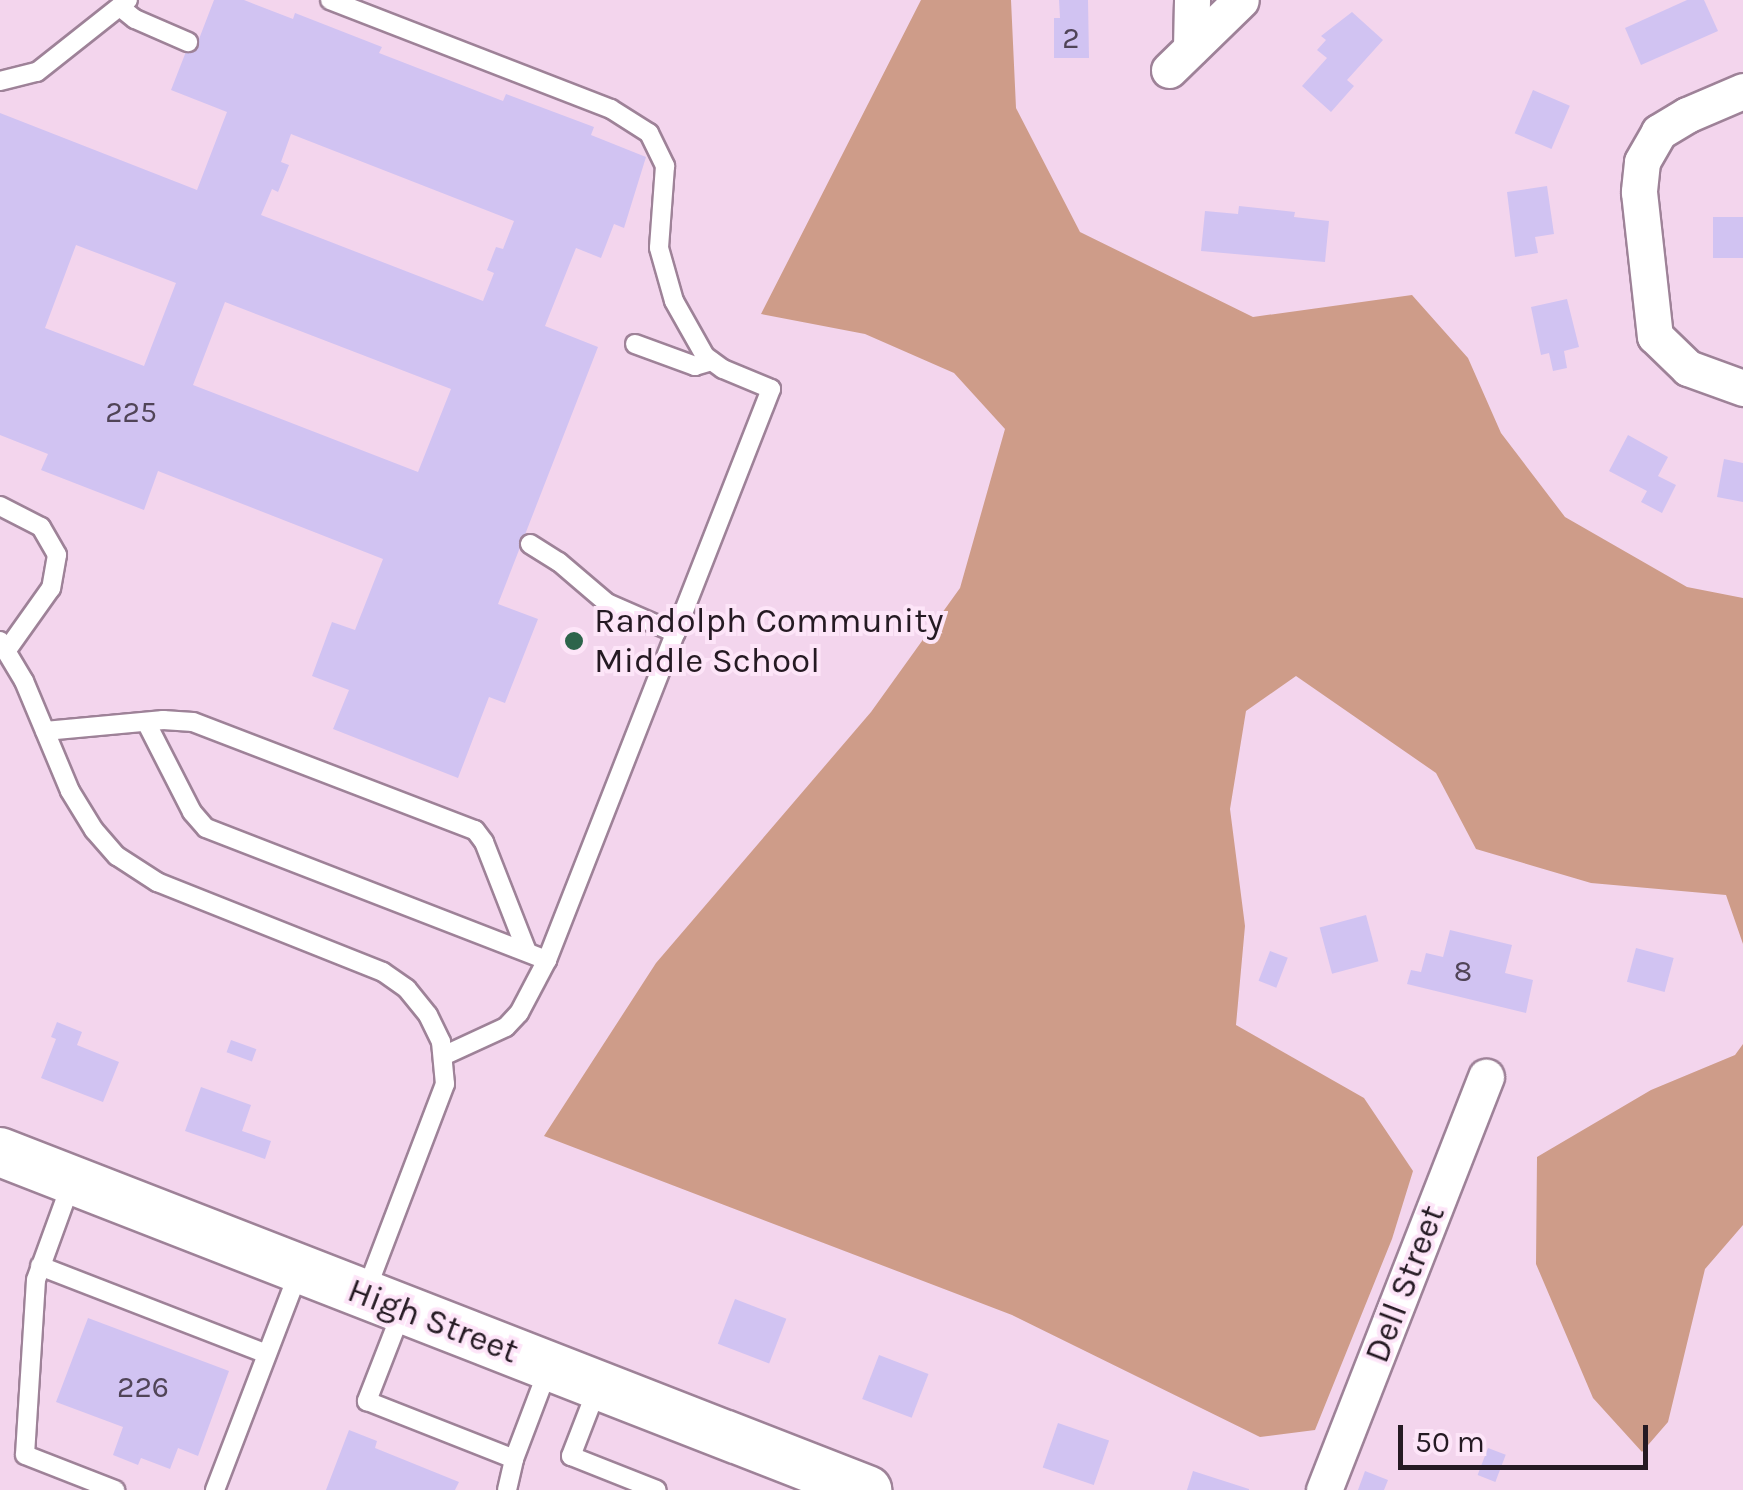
<!DOCTYPE html>
<style>
body{margin:0}
#map{position:relative;width:1743px;height:1490px;overflow:hidden;background:#f3d5ed;font-family:Karla,sans-serif}
div>[style]{position:absolute}
.forest>*{inset:0;background:#ce9c89}
.building>*{inset:0;background:#d1c3f2;transform-origin:0 0}
.roads{filter:drop-shadow(2px 0 #9e8298) drop-shadow(-2px 0 #9e8298) drop-shadow(0 2px #9e8298) drop-shadow(0 -2px #9e8298)}
.lane>*{height:18px;margin:-9px;padding:0 9px;transform-origin:9px;border-radius:9px;background:#fff}
.street>*{height:35px;margin:-17.5px;padding:0 17.5px;transform-origin:17.5px;border-radius:17.5px;background:#fff}
.secondary>*{height:48px;margin:-24px;padding:0 24px;transform-origin:24px;border-radius:24px;background:#fff}
.dots>*{width:28px;height:28px;translate:-50% -50%;box-sizing:border-box;border:5px solid #fde5f8;border-radius:50%}
span{translate:-50% -50%;white-space:nowrap;text-align:center;line-height:1.15;-webkit-text-stroke:8px #fde5f8;paint-order:stroke}
.number-label{font-size:30px;color:#504457}
.number-label span{-webkit-text-stroke-width:0}
.poi-label{font-size:35px;color:#251a23}
.left{translate:0 -50%;text-align:left}
.street-label{font-size:35px;color:#251a23}
.scale{position:absolute;left:1398px;top:1425px;width:250px;height:45px;box-sizing:border-box;border:5px solid #251a23;border-top:0;padding-left:12px;font-size:30px;line-height:35px;white-space:nowrap;color:#251a23;-webkit-text-stroke:8px #fde5f8;paint-order:stroke}
</style>
<div id="map">
<div class="forest">
<div style="clip-path:polygon(921px 0,1011px 0,1016px 108px,1080px 232px,1253px 317px,1412px 295px,1468px 358px,1501px 433px,1565px 517px,1687px 587px,1743px 598px,1743px 944px,1726px 895px,1591px 883px,1476px 849px,1436px 773px,1296px 676px,1246px 711px,1230px 809px,1245px 926px,1236px 1025px,1364px 1098px,1413px 1171px,1392px 1239px,1315px 1430px,1260px 1437px,1012px 1315px,544px 1136px,656px 963px,871px 712px,960px 588px,1005px 429px,954px 373px,865px 334px,761px 314px)"></div>
<div style="clip-path:polygon(1743px 1044px,1743px 1225px,1705px 1269px,1668px 1422px,1642px 1452px,1593px 1398px,1536px 1264px,1537px 1157px,1651px 1090px,1735px 1055px)"></div>
</div>
<div class="building">
<div style="clip-path:polygon(evenodd,214px 0,244px 0,293px 19px,295px 13px,382px 47px,379px 53px,503px 101px,506px 94px,594px 127px,591px 135px,646px 157px,624px 228px,614px 224px,601px 258px,576px 248px,545px 326px,598px 347px,498px 604px,538px 619px,505px 703px,489px 697px,458px 778px,333px 729px,349px 690px,312px 676px,332px 622px,355px 630px,383px 559px,158px 471px,144px 510px,41px 470px,48px 454px,0 435px,0 113px,197px 190px,227px 112px,171px 90px,187px 49px,194px 52px,214px 0,291px 134px,514px 221px,503px 249px,496px 247px,487px 270px,494px 273px,483px 301px,261px 215px,272px 189px,278px 192px,289px 165px,281px 162px,291px 134px,214px 0,76px 245px,176px 283px,144px 366px,45px 328px,76px 245px,214px 0,225px 302px,451px 389px,418px 472px,193px 385px,225px 302px)"></div>
<div style="clip-path:polygon(1059px 0,1088px 0,1089px 58px,1054px 58px,1054px 18px,1060px 18px)"></div>
<div style="clip-path:polygon(1687px 0,1704px 0,1718px 31px,1641px 65px,1625px 28px)"></div>
<div style="clip-path:polygon(1352px 12px,1383px 40px,1347px 80px,1354px 86px,1331px 112px,1302px 86px,1327px 58px,1317px 50px,1326px 40px,1321px 36px)"></div>
<div style="left:1533px;top:90px;width:40px;height:47px;rotate:23deg"></div>
<div style="clip-path:polygon(1547px 186px,1554px 234px,1535px 237px,1538px 253px,1515px 257px,1507px 192px)"></div>
<div style="clip-path:polygon(1239px 206px,1295px 212px,1294px 217px,1329px 221px,1325px 262px,1201px 251px,1205px 211px,1238px 214px)"></div>
<div style="left:1743px;top:217px;width:41px;height:30px;rotate:90deg"></div>
<div style="clip-path:polygon(1567px 299px,1579px 347px,1564px 351px,1567px 368px,1553px 371px,1549px 353px,1541px 355px,1531px 307px)"></div>
<div style="clip-path:polygon(1628px 435px,1668px 457px,1658px 476px,1676px 485px,1662px 513px,1641px 502px,1647px 491px,1609px 471px)"></div>
<div style="clip-path:polygon(1724px 459px,1743px 463px,1743px 502px,1717px 497px)"></div>
<div style="left:1366px;top:915px;width:48px;height:48px;rotate:75deg"></div>
<div style="clip-path:polygon(1450px 930px,1512px 945px,1505px 973px,1533px 980px,1526px 1013px,1407px 984px,1411px 970px,1421px 972px,1426px 953px,1443px 957px)"></div>
<div style="left:1636px;top:948px;width:39px;height:35px;rotate:15deg"></div>
<div style="left:1270px;top:951px;width:19px;height:32px;rotate:21deg"></div>
<div style="clip-path:polygon(57px 1022px,82px 1032px,77px 1045px,119px 1062px,103px 1102px,41px 1078px,56px 1039px,51px 1037px)"></div>
<div style="left:231px;top:1040px;width:27px;height:13px;rotate:20deg"></div>
<div style="clip-path:polygon(201px 1087px,251px 1105px,242px 1131px,271px 1141px,265px 1159px,185px 1131px)"></div>
<div style="left:735px;top:1299px;width:55px;height:48px;rotate:21deg"></div>
<div style="clip-path:polygon(88px 1318px,229px 1371px,198px 1456px,178px 1448px,170px 1469px,141px 1458px,138px 1465px,113px 1455px,123px 1427px,56px 1402px)"></div>
<div style="left:879px;top:1355px;width:53px;height:47px;rotate:21deg"></div>
<div style="left:1058px;top:1423px;width:54px;height:47px;rotate:19deg"></div>
<div style="clip-path:polygon(349px 1430px,377px 1441px,375px 1448px,459px 1482px,455px 1490px,326px 1490px)"></div>
<div style="left:1488px;top:1448px;width:19px;height:29px;rotate:21deg"></div>
<div style="clip-path:polygon(1193px 1471px,1249px 1489px,1249px 1490px,1187px 1490px)"></div>
<div style="clip-path:polygon(1365px 1471px,1388px 1480px,1384px 1490px,1358px 1490px)"></div>
</div>
<div class="roads">
<div class="lane">
<div style="left:330px;top:0;width:301px;rotate:21.2deg"></div>
<div style="left:611px;top:109px;width:45px;rotate:32.3deg"></div>
<div style="left:649px;top:133px;width:37px;rotate:64deg"></div>
<div style="left:665px;top:166px;width:82px;rotate:94.2deg"></div>
<div style="left:659px;top:248px;width:55px;rotate:74.2deg"></div>
<div style="left:674px;top:301px;width:63px;rotate:60.6deg"></div>
<div style="left:705px;top:356px;width:22px;rotate:36deg"></div>
<div style="left:723px;top:369px;width:52px;rotate:22.6deg"></div>
<div style="left:771px;top:389px;width:613px;rotate:111.42deg"></div>
<div style="left:120px;top:7px;width:19px;rotate:39deg"></div>
<div style="left:135px;top:19px;width:58px;rotate:23.5deg"></div>
<div style="left:0;top:81px;width:38px;rotate:-14deg"></div>
<div style="left:37px;top:72px;width:116px;rotate:-38.4deg"></div>
<div style="left:635px;top:344px;width:64px;rotate:20.1deg"></div>
<div style="left:695px;top:366px;width:17px;rotate:-17deg"></div>
<div style="left:0;top:506px;width:46px;rotate:27.1deg"></div>
<div style="left:41px;top:527px;width:32px;rotate:60deg"></div>
<div style="left:57px;top:555px;width:34px;rotate:100deg"></div>
<div style="left:51px;top:588px;width:76px;rotate:125.4deg"></div>
<div style="left:530px;top:544px;width:34px;rotate:32deg"></div>
<div style="left:559px;top:562px;width:63px;rotate:40.5deg"></div>
<div style="left:607px;top:603px;width:75px;rotate:23.5deg"></div>
<div style="left:0;top:641px;width:47px;rotate:59deg"></div>
<div style="left:24px;top:681px;width:119px;rotate:67.3deg"></div>
<div style="left:70px;top:791px;width:46px;rotate:58.4deg"></div>
<div style="left:94px;top:830px;width:35px;rotate:49deg"></div>
<div style="left:117px;top:856px;width:48px;rotate:33deg"></div>
<div style="left:157px;top:882px;width:243px;rotate:21.7deg"></div>
<div style="left:383px;top:972px;width:29px;rotate:35deg"></div>
<div style="left:407px;top:989px;width:33px;rotate:51deg"></div>
<div style="left:428px;top:1015px;width:30px;rotate:64deg"></div>
<div style="left:441px;top:1042px;width:42px;rotate:84.6deg"></div>
<div style="left:445px;top:1084px;width:225px;rotate:110.9deg"></div>
<div style="left:146px;top:722px;width:101px;rotate:62.9deg"></div>
<div style="left:192px;top:812px;width:21px;rotate:49deg"></div>
<div style="left:206px;top:828px;width:366px;rotate:21.2deg"></div>
<div style="left:547px;top:960px;width:60px;rotate:117.8deg"></div>
<div style="left:519px;top:1013px;width:19px;rotate:133deg"></div>
<div style="left:506px;top:1027px;width:69px;rotate:155.3deg"></div>
<div style="left:45px;top:731px;width:119px;rotate:-5.3deg"></div>
<div style="left:163px;top:720px;width:30px;rotate:4deg"></div>
<div style="left:193px;top:722px;width:302px;rotate:21deg"></div>
<div style="left:475px;top:830px;width:15px;rotate:53deg"></div>
<div style="left:484px;top:842px;width:118px;rotate:68.6deg"></div>
<div style="left:72px;top:1181px;width:105px;rotate:110deg"></div>
<div style="left:36px;top:1280px;width:175px;rotate:93.6deg"></div>
<div style="left:25px;top:1455px;width:97px;rotate:21.3deg"></div>
<div style="left:40px;top:1266px;width:243px;rotate:21.2deg"></div>
<div style="left:402px;top:1311px;width:97px;rotate:111.3deg"></div>
<div style="left:367px;top:1401px;width:158px;rotate:21.5deg"></div>
<div style="left:597px;top:1389px;width:72px;rotate:111.2deg"></div>
<div style="left:571px;top:1456px;width:92px;rotate:21.6deg"></div>
<div style="left:215px;top:1490px;width:235px;rotate:-69deg"></div>
<div style="left:507px;top:1490px;width:32px;rotate:-77deg"></div>
<div style="left:514px;top:1459px;width:98px;rotate:-69.2deg"></div>
</div>
<div class="street">
<div style="left:1191px;top:48px;width:48px;rotate:-88.8deg"></div>
<div style="left:1169px;top:70px;width:100px;rotate:-44.2deg"></div>
<div style="left:1743px;top:91px;width:61px;rotate:156.8deg"></div>
<div style="left:1687px;top:115px;width:33px;rotate:149deg"></div>
<div style="left:1659px;top:132px;width:34px;rotate:120deg"></div>
<div style="left:1642px;top:162px;width:30px;rotate:96deg"></div>
<div style="left:1639px;top:192px;width:145px;rotate:83.7deg"></div>
<div style="left:1655px;top:336px;width:46px;rotate:44.1deg"></div>
<div style="left:1688px;top:368px;width:59px;rotate:20deg"></div>
<div style="left:1324px;top:1490px;width:444px;rotate:-68.6deg"></div>
</div>
<div class="secondary">
<div style="left:0;top:1152px;width:931px;rotate:21.3deg"></div>
</div>
</div>
<div class="dots">
<div style="left:574px;top:641px;background:#2d644b"></div>
</div>
<div class="number-label">
<span style="left:1071px;top:38px">2</span>
<span style="left:131px;top:412px">225</span>
<span style="left:1463px;top:971px">8</span>
<span style="left:143px;top:1387px">226</span>
</div>
<div class="poi-label">
<span class="left" style="left:594px;top:641px">Randolph Community<br>Middle School</span>
</div>
<div class="street-label">
<span style="left:1405px;top:1284px;rotate:-69deg">Dell Street</span>
<span style="left:433px;top:1321px;rotate:21deg">High Street</span>
</div>
<div class="scale">50 m</div>
</div>
